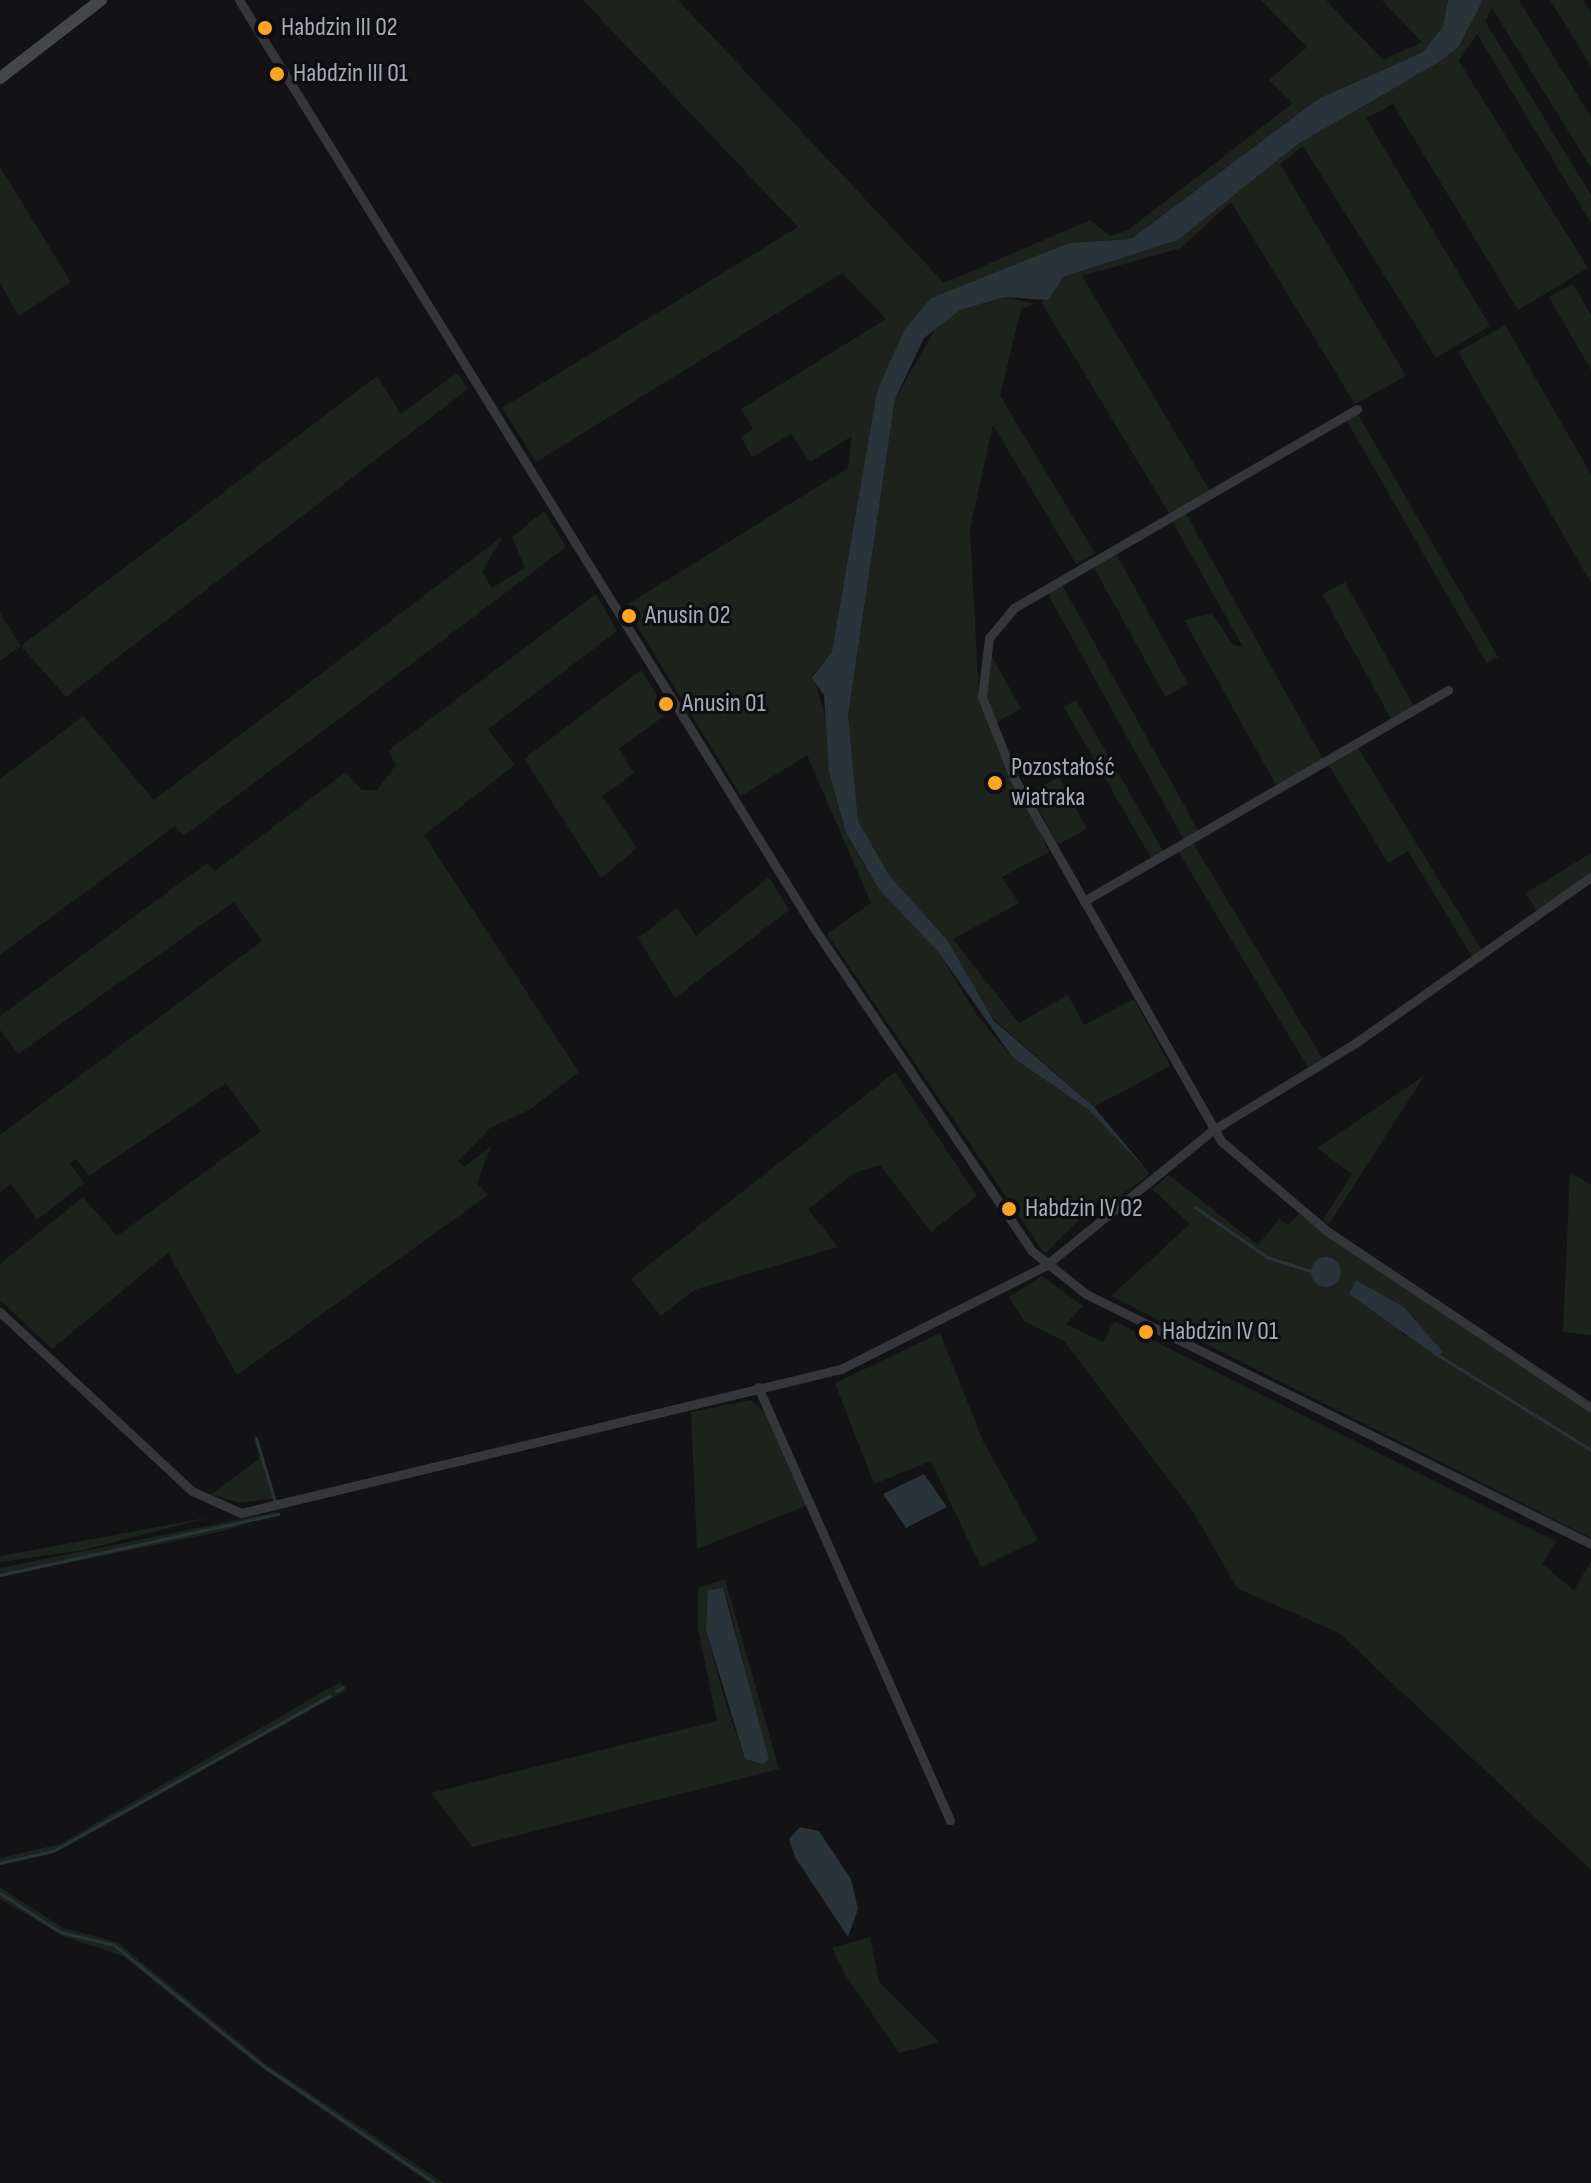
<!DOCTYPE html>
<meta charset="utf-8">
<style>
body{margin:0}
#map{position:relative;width:1591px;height:2183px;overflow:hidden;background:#131315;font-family:"Sofia Sans Condensed",sans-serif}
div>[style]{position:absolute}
.green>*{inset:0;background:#1b231c;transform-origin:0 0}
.water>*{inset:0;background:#29333a}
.round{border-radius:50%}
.stream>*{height:3px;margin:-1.5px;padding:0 1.5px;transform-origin:1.5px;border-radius:1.5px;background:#29333a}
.street>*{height:9px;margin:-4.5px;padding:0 4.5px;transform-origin:4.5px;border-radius:4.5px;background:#34363a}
.secondary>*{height:12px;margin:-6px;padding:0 6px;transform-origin:6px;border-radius:6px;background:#42454a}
.dots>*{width:22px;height:22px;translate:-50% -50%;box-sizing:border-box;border:4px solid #0e0e10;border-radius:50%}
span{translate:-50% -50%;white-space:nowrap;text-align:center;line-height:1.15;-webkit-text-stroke:6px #0e0e10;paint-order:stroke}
.poi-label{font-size:26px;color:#a4abb6}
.left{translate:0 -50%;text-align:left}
</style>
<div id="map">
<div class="green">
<div style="clip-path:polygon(583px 0,678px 0,944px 283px,1090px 220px,1110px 236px,1128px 230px,1293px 103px,1269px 80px,1307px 47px,1261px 0,1326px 0,1383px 60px,1422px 42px,1382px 0,1448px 0,1443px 26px,1423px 52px,1318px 99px,1131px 239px,1069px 243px,931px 298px,877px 391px,832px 651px,813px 675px,830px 733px,829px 772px,846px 833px,864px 865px,939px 953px,977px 1015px,1013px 1058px,1088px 1109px,1150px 1174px,1112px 1202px,1101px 1197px,1045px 1254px,827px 934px,871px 903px,807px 755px,741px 796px,625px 606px,848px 468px,852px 436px,810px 462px,791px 434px,752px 457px,741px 437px,753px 429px,741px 409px,886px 319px,842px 273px,536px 462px,502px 408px,798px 227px)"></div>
<div style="clip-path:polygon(1483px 0,1519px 0,1591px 117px,1591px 168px,1492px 8px,1485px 21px,1591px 195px,1591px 223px,1477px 34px,1459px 61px,1588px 268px,1518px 310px,1393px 104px,1366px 118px,1490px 326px,1436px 358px,1303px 146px,1280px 164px,1406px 376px,1355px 404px,1231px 202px,1181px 248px,1082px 276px,1210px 491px,1169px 513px,1041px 302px,1063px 277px,1178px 240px,1298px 144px,1459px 46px)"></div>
<div style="clip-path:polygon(1550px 0,1583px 0,1591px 13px,1591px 66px)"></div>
<div style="clip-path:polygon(0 167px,71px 282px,19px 316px,0 283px)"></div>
<div style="clip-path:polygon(1573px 284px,1591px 315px,1591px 370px,1549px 297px)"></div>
<div style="clip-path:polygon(1005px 297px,1035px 304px,1021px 309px,1000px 396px,1095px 553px,1076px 564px,993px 425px,970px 529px,979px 698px,1049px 852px,1002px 877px,1019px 903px,953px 939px,1019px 1023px,1068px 995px,1084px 1025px,1134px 999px,1170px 1066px,1094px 1107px,987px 1013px,948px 941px,889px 875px,858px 821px,851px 789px,848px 716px,895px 399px,937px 326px,960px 310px)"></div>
<div style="clip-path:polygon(1505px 325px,1591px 474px,1591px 583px,1458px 352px)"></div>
<div style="clip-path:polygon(457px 373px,468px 389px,66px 697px,21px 646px,0 661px,0 613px,21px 646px,377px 376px,401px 414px)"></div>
<div style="left:1356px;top:411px;width:284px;height:13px;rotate:60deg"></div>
<div style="clip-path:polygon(544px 511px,566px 547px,184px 836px,175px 826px,0 955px,0 779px,83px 716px,154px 800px,503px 536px,482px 572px,492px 588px,525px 568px,512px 537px)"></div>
<div style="clip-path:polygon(1185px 512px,1323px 759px,1277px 787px,1184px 620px,1212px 613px,1233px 645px,1243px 647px,1171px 519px)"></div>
<div style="left:1115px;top:552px;width:151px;height:26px;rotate:61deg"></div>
<div style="left:1060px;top:581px;width:288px;height:17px;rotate:61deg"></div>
<div style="left:1345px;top:582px;width:142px;height:26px;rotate:61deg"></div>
<div style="clip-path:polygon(596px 594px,617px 631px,488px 729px,515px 765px,424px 835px,579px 1072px,529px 1110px,490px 1128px,458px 1161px,464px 1167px,491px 1146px,477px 1183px,488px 1195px,237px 1375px,168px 1253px,52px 1349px,0 1300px,0 1264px,83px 1197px,117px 1236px,261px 1131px,226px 1083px,89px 1176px,76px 1159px,70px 1164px,84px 1183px,37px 1220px,11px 1184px,0 1192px,0 1135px,262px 941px,234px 902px,18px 1054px,0 1030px,0 1016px,207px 863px,215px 871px,346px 772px,362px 790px,377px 790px,396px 765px,388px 751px)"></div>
<div style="clip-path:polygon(988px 649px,1021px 709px,993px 724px,986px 699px)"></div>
<div style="clip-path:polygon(641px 670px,668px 713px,619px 749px,634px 773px,602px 796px,637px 848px,601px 878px,524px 759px)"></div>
<div style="left:1076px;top:700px;width:176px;height:14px;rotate:60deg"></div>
<div style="clip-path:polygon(1357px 746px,1483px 952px,1473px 958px,1408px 851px,1388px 863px,1328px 764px)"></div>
<div style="left:1059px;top:777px;width:59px;height:33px;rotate:62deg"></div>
<div style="left:1193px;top:843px;width:251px;height:17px;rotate:59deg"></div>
<div style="clip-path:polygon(1591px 853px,1591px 874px,1537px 912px,1526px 893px)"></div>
<div style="clip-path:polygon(769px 877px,789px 910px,675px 998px,638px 938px,677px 908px,696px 936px)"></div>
<div style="clip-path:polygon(895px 1072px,977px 1196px,931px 1232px,880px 1165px,854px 1173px,808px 1209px,838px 1247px,694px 1290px,661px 1316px,631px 1279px)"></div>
<div style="clip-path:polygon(1425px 1075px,1329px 1224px,1323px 1220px,1352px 1174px,1317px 1148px)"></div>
<div style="clip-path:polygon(1570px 1172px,1591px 1185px,1591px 1335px,1563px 1332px)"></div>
<div style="clip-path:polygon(evenodd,1169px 1175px,1258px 1245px,1279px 1219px,1288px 1225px,1299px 1214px,1591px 1412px,1591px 1538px,1111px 1296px,1190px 1224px,1152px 1189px,1169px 1175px,1356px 1280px,1404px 1307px,1442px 1351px,1404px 1335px,1356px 1280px)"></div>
<div style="clip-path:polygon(1042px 1276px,1083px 1306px,1066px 1324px,1103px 1342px,1114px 1321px,1557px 1542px,1542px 1564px,1574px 1590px,1591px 1561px,1591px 1870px,1339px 1633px,1237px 1588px,1192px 1510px,1064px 1341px,1024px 1321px,1009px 1297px)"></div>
<div style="clip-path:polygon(940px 1333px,983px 1441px,1038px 1540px,981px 1567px,931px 1461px,874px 1484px,835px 1383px)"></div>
<div style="clip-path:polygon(751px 1400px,767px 1415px,808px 1505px,697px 1549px,691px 1412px)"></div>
<div style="clip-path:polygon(253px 1432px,276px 1498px,240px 1503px,211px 1494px,259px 1459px)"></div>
<div style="clip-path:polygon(281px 1511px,224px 1531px,0 1577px,0 1568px)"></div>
<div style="clip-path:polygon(211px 1517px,84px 1550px,0 1562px,0 1556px)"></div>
<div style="clip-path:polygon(evenodd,725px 1579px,779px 1769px,472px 1847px,431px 1793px,717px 1721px,698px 1629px,698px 1588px,725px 1579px,713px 1587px,727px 1598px,768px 1759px,763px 1764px,745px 1759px,725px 1701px,706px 1630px,713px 1587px)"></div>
<div style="clip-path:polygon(340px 1682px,346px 1690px,68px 1846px,0 1865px,0 1858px,60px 1844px)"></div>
<div style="clip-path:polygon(0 1887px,63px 1928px,117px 1942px,266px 2064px,444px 2183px,429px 2183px,259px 2066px,123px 1956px,65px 1937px,0 1899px)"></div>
<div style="clip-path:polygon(870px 1937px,879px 1982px,939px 2042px,899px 2053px,846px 1976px,832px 1948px)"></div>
</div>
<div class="water">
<div style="clip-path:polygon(1448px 0,1483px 0,1459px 46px,1439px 62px,1298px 144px,1178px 240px,1063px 277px,1048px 300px,1005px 297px,960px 310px,924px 338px,895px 399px,848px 716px,858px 821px,889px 875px,948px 941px,993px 1020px,1094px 1107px,1150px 1174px,1088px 1109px,1013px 1058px,939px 953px,879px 889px,846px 833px,829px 772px,824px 695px,812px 678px,832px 651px,877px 391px,905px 329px,931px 298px,1069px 243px,1131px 239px,1318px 99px,1423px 52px,1443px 26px)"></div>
<div class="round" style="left:1311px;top:1257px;width:30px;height:30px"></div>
<div style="clip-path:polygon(1356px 1280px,1404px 1307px,1442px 1351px,1439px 1358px,1349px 1294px)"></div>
<div style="clip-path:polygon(924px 1474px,947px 1507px,906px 1528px,883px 1494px)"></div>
<div style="clip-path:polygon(723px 1588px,769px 1759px,763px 1764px,745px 1759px,706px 1630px,708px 1590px)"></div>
<div style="clip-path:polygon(800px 1827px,819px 1831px,851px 1879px,858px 1909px,848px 1937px,795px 1857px,789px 1839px)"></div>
</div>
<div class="stream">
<div style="left:1195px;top:1207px;width:88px;rotate:34.8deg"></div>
<div style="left:1267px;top:1257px;width:45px;rotate:18deg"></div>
<div style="left:1438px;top:1355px;width:180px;rotate:31.8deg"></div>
<div style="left:256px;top:1438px;width:67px;rotate:73.5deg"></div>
<div style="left:0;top:1575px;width:285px;rotate:-12.4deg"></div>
<div style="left:336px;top:1691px;width:8px;rotate:-30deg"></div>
<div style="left:0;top:1863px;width:54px;rotate:-12.8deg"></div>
<div style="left:53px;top:1851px;width:317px;rotate:-29.3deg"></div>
<div style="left:0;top:1893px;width:72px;rotate:33deg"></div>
<div style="left:60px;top:1932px;width:56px;rotate:13.5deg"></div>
<div style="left:114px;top:1945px;width:191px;rotate:39deg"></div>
<div style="left:262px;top:2065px;width:209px;rotate:34.3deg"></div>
</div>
<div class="street">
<div style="left:239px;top:0;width:1088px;rotate:58.22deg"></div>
<div style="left:812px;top:925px;width:393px;rotate:56deg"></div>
<div style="left:1032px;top:1251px;width:69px;rotate:38.5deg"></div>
<div style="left:1086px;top:1294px;width:563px;rotate:26.34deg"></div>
<div style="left:1357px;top:409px;width:397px;rotate:149.9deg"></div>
<div style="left:1014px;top:608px;width:39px;rotate:130deg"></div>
<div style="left:989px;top:638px;width:59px;rotate:96.8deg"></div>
<div style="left:982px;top:697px;width:87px;rotate:68.4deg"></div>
<div style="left:1014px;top:778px;width:418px;rotate:60.3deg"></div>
<div style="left:1221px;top:1141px;width:139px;rotate:40.3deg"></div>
<div style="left:1327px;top:1231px;width:318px;rotate:33.8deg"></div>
<div style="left:1084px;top:901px;width:421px;rotate:-30.1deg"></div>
<div style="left:0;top:1312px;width:262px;rotate:43deg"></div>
<div style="left:192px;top:1491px;width:54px;rotate:24.2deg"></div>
<div style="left:241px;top:1513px;width:617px;rotate:-13.5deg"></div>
<div style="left:841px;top:1369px;width:229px;rotate:-26.8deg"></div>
<div style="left:1045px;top:1266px;width:216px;rotate:-39deg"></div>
<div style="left:1213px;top:1130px;width:165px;rotate:-31.4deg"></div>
<div style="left:1354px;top:1044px;width:290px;rotate:-35.2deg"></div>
<div style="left:758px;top:1387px;width:474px;rotate:66.1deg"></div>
</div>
<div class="secondary">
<div style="left:0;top:78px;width:128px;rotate:-37.7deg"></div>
</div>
<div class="dots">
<div style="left:265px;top:28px;background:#fca424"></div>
<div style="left:277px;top:74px;background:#fca424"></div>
<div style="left:629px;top:616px;background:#fca424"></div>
<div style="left:666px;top:704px;background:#fca424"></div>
<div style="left:995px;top:783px;background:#fca424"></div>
<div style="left:1009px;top:1209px;background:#fca424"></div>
<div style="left:1146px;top:1332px;background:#fca424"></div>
</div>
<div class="poi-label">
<span class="left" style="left:281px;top:28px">Habdzin III 02</span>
<span class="left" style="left:293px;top:74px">Habdzin III 01</span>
<span class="left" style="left:645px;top:616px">Anusin 02</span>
<span class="left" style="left:682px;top:704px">Anusin 01</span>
<span class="left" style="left:1011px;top:783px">Pozostałość<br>wiatraka</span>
<span class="left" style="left:1025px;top:1209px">Habdzin IV 02</span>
<span class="left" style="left:1162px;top:1332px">Habdzin IV 01</span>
</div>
</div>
